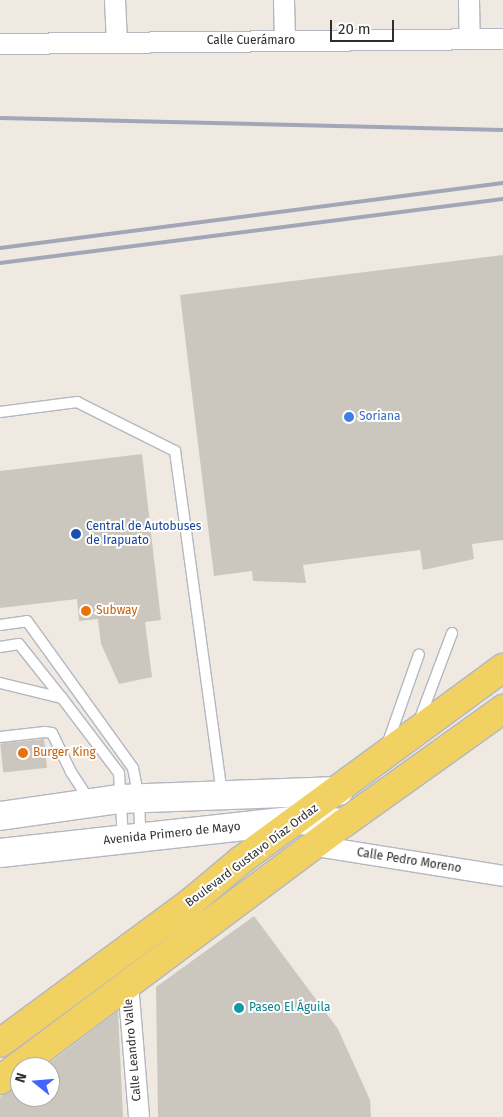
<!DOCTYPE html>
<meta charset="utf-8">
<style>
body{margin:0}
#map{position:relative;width:503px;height:1117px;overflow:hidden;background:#efe9e1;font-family:"Fira Sans",sans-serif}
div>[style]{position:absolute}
.building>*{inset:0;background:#cbc7bf;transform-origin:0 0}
.roads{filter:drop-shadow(1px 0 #b4b7c1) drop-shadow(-1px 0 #b4b7c1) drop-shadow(0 1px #b4b7c1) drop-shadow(0 -1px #b4b7c1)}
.lane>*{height:10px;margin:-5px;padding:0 5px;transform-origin:5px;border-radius:5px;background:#fff}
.street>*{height:20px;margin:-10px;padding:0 10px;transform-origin:10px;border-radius:10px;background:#fff}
.secondary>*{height:28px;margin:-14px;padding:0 14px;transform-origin:14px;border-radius:14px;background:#fff}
.primary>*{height:28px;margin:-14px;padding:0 14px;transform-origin:14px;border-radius:14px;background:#f2d163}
.rail>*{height:4px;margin:-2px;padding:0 2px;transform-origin:2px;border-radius:2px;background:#a3a6b8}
.dots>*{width:14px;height:14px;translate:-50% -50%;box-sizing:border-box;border:2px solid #fff;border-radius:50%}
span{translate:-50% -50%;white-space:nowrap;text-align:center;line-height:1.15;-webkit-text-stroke:4px #fff;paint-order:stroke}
.street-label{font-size:12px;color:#2e2e2e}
.shop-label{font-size:12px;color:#366cbe}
.left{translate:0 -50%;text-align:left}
.transit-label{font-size:12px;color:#164399}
.food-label{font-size:12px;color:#c56008}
.culture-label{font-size:12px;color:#0d838f}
.north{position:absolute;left:10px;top:1057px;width:50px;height:50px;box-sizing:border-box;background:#fff;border:1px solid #ababab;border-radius:50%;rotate:287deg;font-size:14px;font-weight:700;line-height:20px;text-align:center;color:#2e2e2e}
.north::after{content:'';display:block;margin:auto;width:18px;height:22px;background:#4264fb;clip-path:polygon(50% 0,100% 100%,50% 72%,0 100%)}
.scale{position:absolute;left:330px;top:20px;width:64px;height:22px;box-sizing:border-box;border:2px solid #2e2e2e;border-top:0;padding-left:6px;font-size:15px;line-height:18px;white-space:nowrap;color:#2e2e2e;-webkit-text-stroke:4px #fff;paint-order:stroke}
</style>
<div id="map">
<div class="building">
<div style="clip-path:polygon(503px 255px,503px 540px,472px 544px,474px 559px,423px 570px,420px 550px,303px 565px,306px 583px,253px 581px,252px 571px,214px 576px,180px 295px)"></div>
<div style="clip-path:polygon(142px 454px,161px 620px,145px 622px,152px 677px,119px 684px,101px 644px,98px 619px,79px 621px,77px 599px,0 608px,0 471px)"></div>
<div style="left:44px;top:739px;width:29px;height:44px;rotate:84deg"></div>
<div style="clip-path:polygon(254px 916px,338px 1029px,370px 1100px,371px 1117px,158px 1117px,156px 987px)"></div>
<div style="clip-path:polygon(118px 1011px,123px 1117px,0 1117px,0 1097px,20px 1085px,20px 1097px,50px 1097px,50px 1067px,44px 1067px)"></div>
</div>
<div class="roads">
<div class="lane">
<div style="left:0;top:412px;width:78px;rotate:-7.4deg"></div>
<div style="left:77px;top:402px;width:110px;rotate:26.6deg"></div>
<div style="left:175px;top:451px;width:345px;rotate:82.2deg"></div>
<div style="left:0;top:625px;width:27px;rotate:-8deg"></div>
<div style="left:27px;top:621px;width:181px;rotate:54.2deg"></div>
<div style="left:133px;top:768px;width:31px;rotate:79deg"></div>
<div style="left:139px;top:798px;width:37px;rotate:88deg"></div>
<div style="left:0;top:647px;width:19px;rotate:-9deg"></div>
<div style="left:19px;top:644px;width:69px;rotate:51.5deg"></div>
<div style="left:0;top:683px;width:64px;rotate:13.6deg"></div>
<div style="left:62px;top:698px;width:94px;rotate:52.8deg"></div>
<div style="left:119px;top:773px;width:66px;rotate:86.5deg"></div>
<div style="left:419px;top:721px;width:94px;rotate:-69.4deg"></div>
<div style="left:0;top:737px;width:45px;rotate:-6.3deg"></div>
<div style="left:45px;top:732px;width:7px;rotate:8deg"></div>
<div style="left:52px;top:733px;width:43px;rotate:64deg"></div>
<div style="left:71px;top:772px;width:33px;rotate:57deg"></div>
<div style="left:387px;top:745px;width:96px;rotate:-70.6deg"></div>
</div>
<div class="street">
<div style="left:115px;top:0;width:42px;rotate:87.3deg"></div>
<div style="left:284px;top:0;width:41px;rotate:88.6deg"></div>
<div style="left:469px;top:0;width:39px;rotate:89deg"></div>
<div style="left:0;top:44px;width:503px;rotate:-0.57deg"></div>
<div style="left:316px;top:846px;width:189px;rotate:9.1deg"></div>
<div style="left:128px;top:983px;width:134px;rotate:85.3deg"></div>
</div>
<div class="secondary">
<div style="left:0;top:816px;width:121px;rotate:-8.1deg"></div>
<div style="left:120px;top:799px;width:219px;rotate:-2.1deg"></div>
<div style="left:0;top:853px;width:300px;rotate:-6.3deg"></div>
<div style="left:298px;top:820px;width:46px;rotate:3.7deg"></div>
</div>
<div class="primary">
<div style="left:0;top:1043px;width:237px;rotate:-36.4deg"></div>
<div style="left:191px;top:902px;width:64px;rotate:-39.9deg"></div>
<div style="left:240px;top:861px;width:326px;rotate:-36.3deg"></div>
<div style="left:0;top:1080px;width:429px;rotate:-36.8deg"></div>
<div style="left:344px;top:823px;width:196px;rotate:-35.6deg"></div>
</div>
</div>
<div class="rail">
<div style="left:0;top:118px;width:503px;rotate:1.37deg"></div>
<div style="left:0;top:248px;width:507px;rotate:-7.36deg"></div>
<div style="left:0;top:263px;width:507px;rotate:-7.25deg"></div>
</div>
<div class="dots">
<div style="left:349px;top:417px;background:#3f7fe0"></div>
<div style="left:76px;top:534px;background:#1a4fb4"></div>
<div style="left:86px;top:611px;background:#e8710a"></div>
<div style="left:23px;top:753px;background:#e8710a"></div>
<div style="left:239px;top:1008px;background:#0f9aa8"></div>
</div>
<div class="street-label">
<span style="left:251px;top:41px">Calle Cuerámaro</span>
<span style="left:172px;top:834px;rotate:-6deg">Avenida Primero de Mayo</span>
<span style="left:252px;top:856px;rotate:-37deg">Boulevard Gustavo Díaz Ordaz</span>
<span style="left:409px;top:861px;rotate:9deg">Calle Pedro Moreno</span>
<span style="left:133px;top:1050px;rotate:-95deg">Calle Leandro Valle</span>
</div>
<div class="shop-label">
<span class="left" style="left:359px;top:417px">Soriana</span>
</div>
<div class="transit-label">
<span class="left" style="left:86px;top:534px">Central de Autobuses<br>de Irapuato</span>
</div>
<div class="food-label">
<span class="left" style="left:96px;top:611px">Subway</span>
<span class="left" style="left:33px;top:753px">Burger King</span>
</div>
<div class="culture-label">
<span class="left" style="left:249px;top:1008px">Paseo El Águila</span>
</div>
<div class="north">N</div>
<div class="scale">20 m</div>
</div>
